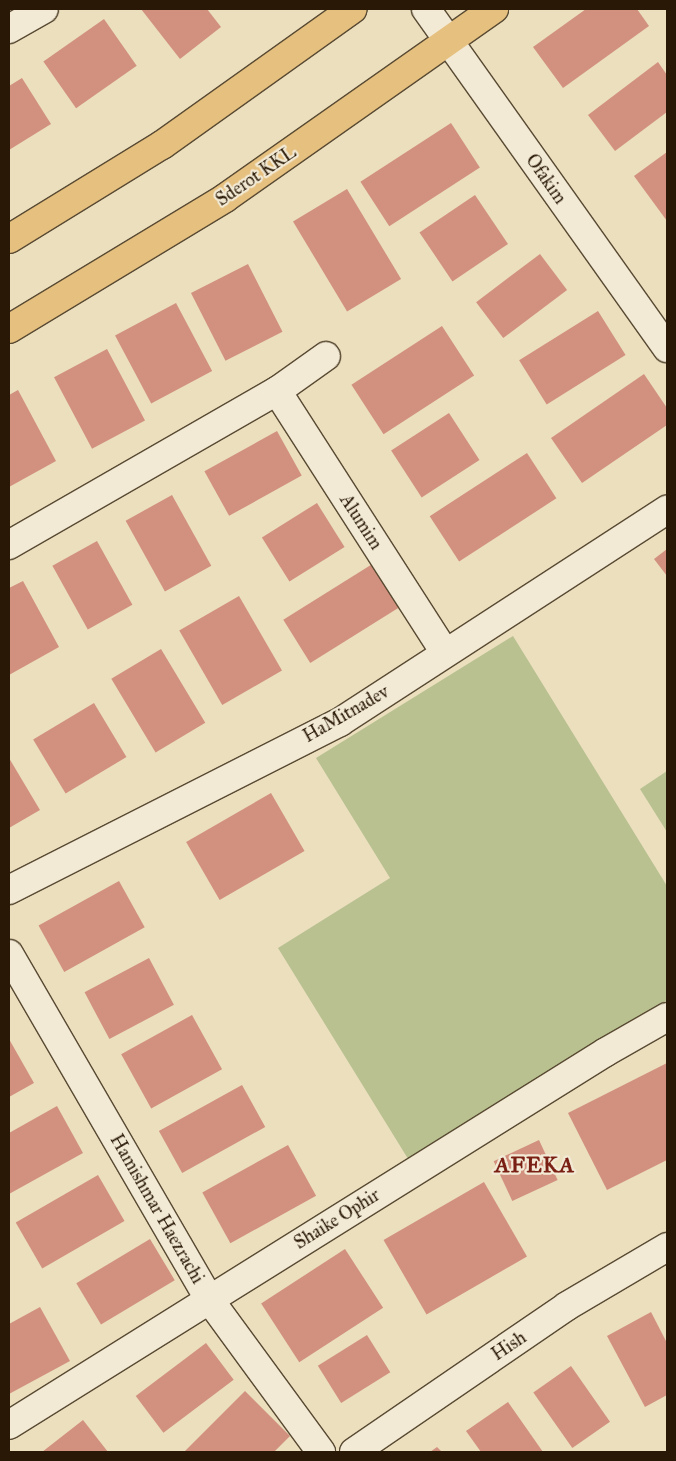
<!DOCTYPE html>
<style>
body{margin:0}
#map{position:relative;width:676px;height:1461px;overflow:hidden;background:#ebdfbe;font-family:"IM FELL Great Primer",serif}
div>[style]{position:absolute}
.green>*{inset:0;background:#b9c190}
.building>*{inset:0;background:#d2917f;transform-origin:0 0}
.roads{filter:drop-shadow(1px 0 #594a33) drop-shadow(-1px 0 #594a33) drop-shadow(0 1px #594a33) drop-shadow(0 -1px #594a33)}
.minor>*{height:28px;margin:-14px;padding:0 14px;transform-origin:14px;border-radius:14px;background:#f2ead5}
.major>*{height:28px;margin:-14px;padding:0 14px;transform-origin:14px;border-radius:14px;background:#e6c07f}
span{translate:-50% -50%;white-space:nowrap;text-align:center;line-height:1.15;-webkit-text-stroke:4.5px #f2ead5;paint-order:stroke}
.street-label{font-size:18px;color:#281805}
.district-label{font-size:22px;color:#7a1f14;font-weight:700;letter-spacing:1px}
.frame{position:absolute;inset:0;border:10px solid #281805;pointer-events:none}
</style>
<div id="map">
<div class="green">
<div style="clip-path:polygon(513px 636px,667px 886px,667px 1000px,410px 1162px,278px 948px,390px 878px,316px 758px)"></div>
<div style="clip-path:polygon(667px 771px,667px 832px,640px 789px)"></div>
</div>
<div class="building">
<div style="clip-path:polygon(141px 9px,207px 9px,221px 27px,180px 59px)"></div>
<div style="clip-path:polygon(586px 9px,637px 9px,649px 26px,563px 88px,533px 47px)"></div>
<div style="left:104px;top:19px;width:57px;height:74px;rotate:55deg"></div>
<div style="clip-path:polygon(658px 62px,667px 75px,667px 112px,615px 151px,588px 115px)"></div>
<div style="clip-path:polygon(22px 78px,51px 124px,9px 150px,9px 86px)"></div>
<div style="left:451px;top:123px;width:53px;height:108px;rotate:57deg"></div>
<div style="clip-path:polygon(667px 152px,667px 221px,634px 176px)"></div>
<div style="left:347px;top:189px;width:105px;height:63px;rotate:59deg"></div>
<div style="left:475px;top:195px;width:59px;height:67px;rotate:56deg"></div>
<div style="left:540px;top:254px;width:45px;height:80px;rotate:53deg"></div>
<div style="left:248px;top:264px;width:76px;height:64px;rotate:63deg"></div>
<div style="left:176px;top:303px;width:77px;height:69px;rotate:62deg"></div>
<div style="left:598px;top:311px;width:52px;height:93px;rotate:58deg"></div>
<div style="left:442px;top:326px;width:59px;height:108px;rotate:57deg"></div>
<div style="left:107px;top:349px;width:81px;height:60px;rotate:62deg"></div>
<div style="clip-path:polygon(644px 374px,667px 408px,667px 425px,582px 483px,551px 438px)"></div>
<div style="clip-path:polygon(18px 390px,56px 461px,9px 487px,9px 395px)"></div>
<div style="left:449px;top:413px;width:56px;height:69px;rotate:57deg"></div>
<div style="left:277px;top:431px;width:51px;height:83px;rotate:61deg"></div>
<div style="left:527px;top:453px;width:54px;height:116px;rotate:57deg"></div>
<div style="left:172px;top:495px;width:81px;height:53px;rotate:61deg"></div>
<div style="left:317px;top:503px;width:52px;height:65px;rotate:58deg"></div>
<div style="left:97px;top:541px;width:73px;height:51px;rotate:61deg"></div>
<div style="clip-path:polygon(667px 549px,667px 576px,654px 559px)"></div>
<div style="left:374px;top:563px;width:51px;height:107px;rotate:58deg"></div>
<div style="clip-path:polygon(23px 581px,59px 647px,9px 675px,9px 588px)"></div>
<div style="left:239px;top:596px;width:86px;height:69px;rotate:60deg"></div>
<div style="left:161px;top:649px;width:86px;height:58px;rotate:59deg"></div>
<div style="left:94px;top:703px;width:63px;height:71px;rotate:59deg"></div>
<div style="clip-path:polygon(9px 758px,40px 810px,9px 828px)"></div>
<div style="left:271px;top:793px;width:67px;height:98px;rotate:60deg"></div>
<div style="left:119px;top:881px;width:53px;height:92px;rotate:61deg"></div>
<div style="left:149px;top:958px;width:53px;height:73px;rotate:62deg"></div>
<div style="left:192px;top:1015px;width:62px;height:81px;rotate:61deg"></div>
<div style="clip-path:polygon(9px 1039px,34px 1083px,9px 1097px)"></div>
<div style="clip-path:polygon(667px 1063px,667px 1160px,607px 1190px,568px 1113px)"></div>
<div style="left:242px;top:1085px;width:48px;height:95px;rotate:61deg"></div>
<div style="clip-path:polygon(57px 1106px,83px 1153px,9px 1194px,9px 1133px)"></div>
<div style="left:539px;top:1140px;width:44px;height:50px;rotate:65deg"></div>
<div style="left:288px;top:1145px;width:58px;height:98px;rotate:61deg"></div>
<div style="left:98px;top:1175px;width:53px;height:95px;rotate:60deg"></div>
<div style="left:484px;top:1182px;width:86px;height:116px;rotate:60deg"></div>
<div style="left:150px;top:1239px;width:48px;height:86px;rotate:59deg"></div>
<div style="left:345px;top:1249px;width:70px;height:100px;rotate:57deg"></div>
<div style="clip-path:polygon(40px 1307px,70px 1361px,9px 1394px,9px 1324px)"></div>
<div style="clip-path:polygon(651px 1312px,667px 1343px,667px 1395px,645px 1407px,607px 1336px)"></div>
<div style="left:367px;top:1335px;width:44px;height:58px;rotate:58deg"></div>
<div style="left:206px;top:1343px;width:46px;height:88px;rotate:53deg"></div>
<div style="left:571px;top:1366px;width:68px;height:46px;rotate:55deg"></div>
<div style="clip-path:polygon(245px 1391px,290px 1436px,274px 1452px,184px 1452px)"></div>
<div style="clip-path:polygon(508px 1402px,543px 1452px,481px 1452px,466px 1431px)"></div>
<div style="clip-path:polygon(83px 1420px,108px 1452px,42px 1452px)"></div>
<div style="clip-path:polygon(437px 1447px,442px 1452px,430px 1452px)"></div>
</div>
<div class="roads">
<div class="minor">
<div style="left:426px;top:9px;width:416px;rotate:54.6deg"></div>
<div style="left:9px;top:29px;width:40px;rotate:-29.7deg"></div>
<div style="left:277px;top:391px;width:60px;rotate:-35.5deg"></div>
<div style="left:9px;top:545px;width:309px;rotate:-29.9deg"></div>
<div style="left:277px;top:391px;width:311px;rotate:57.3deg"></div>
<div style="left:9px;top:890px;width:371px;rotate:-26.9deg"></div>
<div style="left:340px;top:722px;width:390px;rotate:-33deg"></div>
<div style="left:9px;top:954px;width:399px;rotate:59.9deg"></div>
<div style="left:209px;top:1299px;width:190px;rotate:53.8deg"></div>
<div style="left:9px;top:1425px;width:704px;rotate:-32deg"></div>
<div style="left:606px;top:1052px;width:70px;rotate:-29.8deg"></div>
<div style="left:354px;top:1452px;width:258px;rotate:-34.4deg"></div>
<div style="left:567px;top:1306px;width:116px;rotate:-30.5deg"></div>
</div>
<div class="major">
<div style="left:9px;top:239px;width:180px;rotate:-31.6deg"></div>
<div style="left:162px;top:145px;width:234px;rotate:-35.5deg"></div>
<div style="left:9px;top:329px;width:253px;rotate:-31.2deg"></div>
<div style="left:225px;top:198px;width:329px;rotate:-35.1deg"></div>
</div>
</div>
<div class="street-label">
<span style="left:256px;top:176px;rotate:-34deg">Sderot KKL</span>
<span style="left:546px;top:179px;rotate:55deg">Ofakim</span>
<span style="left:361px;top:522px;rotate:57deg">Alumim</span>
<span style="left:346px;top:714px;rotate:-30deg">HaMitnadev</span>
<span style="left:157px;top:1209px;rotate:60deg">Hamishmar Haezrachi</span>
<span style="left:337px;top:1219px;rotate:-32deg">Shaike Ophir</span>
<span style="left:509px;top:1346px;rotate:-34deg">Hish</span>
</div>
<div class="district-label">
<span style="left:535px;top:1165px">AFEKA</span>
</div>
<div class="frame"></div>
</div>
